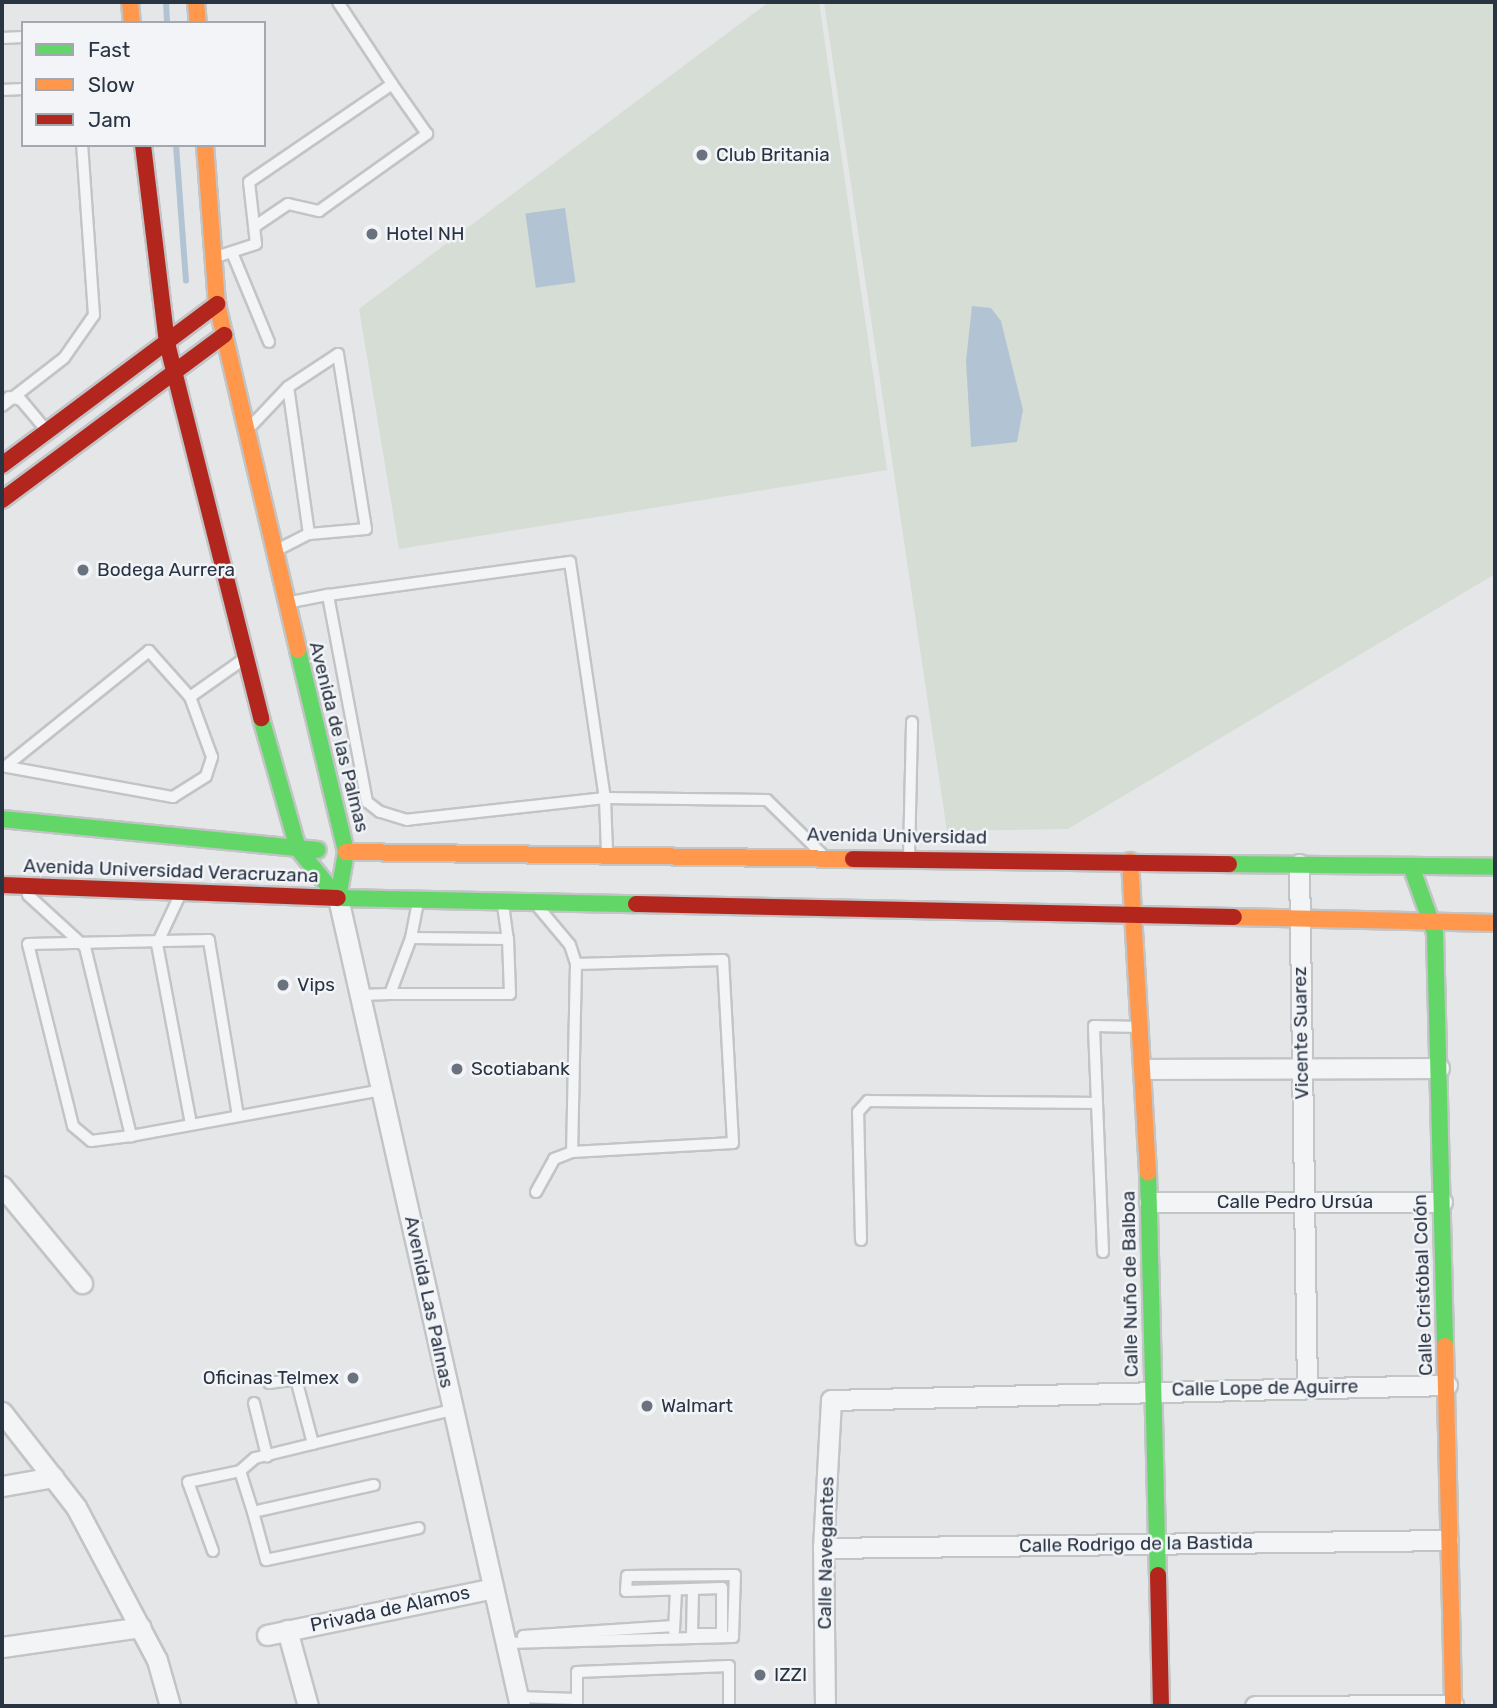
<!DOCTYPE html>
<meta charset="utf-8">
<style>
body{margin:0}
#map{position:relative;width:1497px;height:1708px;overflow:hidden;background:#e4e6e8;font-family:Rubik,sans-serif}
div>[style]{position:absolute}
.green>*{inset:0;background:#d5ddd4}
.water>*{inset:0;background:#b2c4d4;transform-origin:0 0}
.stream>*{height:6px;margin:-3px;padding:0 3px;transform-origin:3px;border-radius:3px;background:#b2c4d4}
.roads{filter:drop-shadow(2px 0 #c2c4c6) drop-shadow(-2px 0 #c2c4c6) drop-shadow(0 2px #c2c4c6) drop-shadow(0 -2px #c2c4c6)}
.lane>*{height:10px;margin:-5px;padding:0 5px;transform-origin:5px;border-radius:5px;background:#f3f4f6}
.street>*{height:19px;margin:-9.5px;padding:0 9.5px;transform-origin:9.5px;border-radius:9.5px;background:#f3f4f6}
.fast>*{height:16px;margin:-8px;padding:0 8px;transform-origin:8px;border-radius:8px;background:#63d668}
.slow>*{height:16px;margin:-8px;padding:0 8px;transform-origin:8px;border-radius:8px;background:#ff974d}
.jam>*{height:16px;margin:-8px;padding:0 8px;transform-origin:8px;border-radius:8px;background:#b3261e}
.dots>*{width:19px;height:19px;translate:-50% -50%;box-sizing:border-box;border:4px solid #f2f4f8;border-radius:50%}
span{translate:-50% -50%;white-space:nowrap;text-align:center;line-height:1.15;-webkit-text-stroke:5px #f2f4f8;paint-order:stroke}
.poi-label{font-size:19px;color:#293443}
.left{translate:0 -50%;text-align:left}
.right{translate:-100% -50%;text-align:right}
.street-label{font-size:19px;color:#293443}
.frame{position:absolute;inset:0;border:4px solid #293443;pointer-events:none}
.legend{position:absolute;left:21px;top:21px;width:245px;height:126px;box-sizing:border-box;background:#f2f4f8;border:2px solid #a2a7b0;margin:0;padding:9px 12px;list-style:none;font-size:21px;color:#293443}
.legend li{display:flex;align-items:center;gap:14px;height:35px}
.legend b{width:35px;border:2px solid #a2a7b0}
</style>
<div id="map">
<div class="green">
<div style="clip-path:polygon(769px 2px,819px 2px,887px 470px,399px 549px,359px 309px)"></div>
<div style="clip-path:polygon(824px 2px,1495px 2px,1495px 574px,1068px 829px,947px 831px)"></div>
</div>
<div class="water">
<div style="left:565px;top:208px;width:75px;height:40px;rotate:82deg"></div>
<div style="clip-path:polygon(972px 306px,991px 308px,1001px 321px,1023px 410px,1017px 442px,971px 447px,966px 361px)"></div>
</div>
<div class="stream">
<div style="left:166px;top:2px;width:21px;rotate:87deg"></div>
<div style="left:176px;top:145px;width:136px;rotate:85.8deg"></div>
</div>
<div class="roads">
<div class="lane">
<div style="left:2px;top:38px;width:21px;rotate:-3deg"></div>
<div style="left:2px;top:90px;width:21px;rotate:-3deg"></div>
<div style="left:254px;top:227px;width:41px;rotate:-34.1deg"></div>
<div style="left:288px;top:204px;width:32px;rotate:13deg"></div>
<div style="left:319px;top:211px;width:133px;rotate:-35.5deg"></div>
<div style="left:427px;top:134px;width:61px;rotate:-125deg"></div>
<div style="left:233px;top:255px;width:94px;rotate:67.5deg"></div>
<div style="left:216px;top:257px;width:42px;rotate:-18deg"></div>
<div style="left:256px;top:244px;width:62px;rotate:-96.4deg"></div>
<div style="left:249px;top:182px;width:173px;rotate:-34.4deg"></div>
<div style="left:392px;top:84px;width:98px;rotate:-123.4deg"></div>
<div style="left:9px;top:397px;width:12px;rotate:14deg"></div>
<div style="left:21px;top:400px;width:39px;rotate:50deg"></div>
<div style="left:2px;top:406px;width:78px;rotate:-37.7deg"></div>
<div style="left:64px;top:358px;width:52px;rotate:-55.1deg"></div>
<div style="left:94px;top:315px;width:170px;rotate:-94deg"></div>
<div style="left:253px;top:424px;width:51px;rotate:-46.6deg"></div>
<div style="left:288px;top:387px;width:60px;rotate:-33.4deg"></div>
<div style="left:338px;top:354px;width:177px;rotate:80.9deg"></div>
<div style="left:366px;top:529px;width:57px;rotate:175deg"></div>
<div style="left:309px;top:534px;width:148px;rotate:-98.1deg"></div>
<div style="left:279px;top:549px;width:34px;rotate:-27deg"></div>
<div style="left:291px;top:602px;width:38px;rotate:-11deg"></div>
<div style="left:328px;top:595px;width:244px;rotate:-7.8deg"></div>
<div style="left:570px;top:562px;width:239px;rotate:81.6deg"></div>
<div style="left:605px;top:798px;width:199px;rotate:173.7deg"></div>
<div style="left:407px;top:820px;width:28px;rotate:-163deg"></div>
<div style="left:380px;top:812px;width:16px;rotate:-142deg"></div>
<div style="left:367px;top:802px;width:211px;rotate:-100.7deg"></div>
<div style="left:190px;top:697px;width:62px;rotate:-35.2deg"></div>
<div style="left:2px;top:766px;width:174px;rotate:10.3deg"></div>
<div style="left:173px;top:797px;width:39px;rotate:-32deg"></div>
<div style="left:206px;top:776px;width:20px;rotate:-72deg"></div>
<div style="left:212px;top:757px;width:64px;rotate:-110.1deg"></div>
<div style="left:190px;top:697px;width:62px;rotate:-131.7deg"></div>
<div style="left:149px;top:651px;width:184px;rotate:141.2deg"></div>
<div style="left:607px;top:851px;width:53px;rotate:-92.2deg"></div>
<div style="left:605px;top:798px;width:162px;rotate:0.7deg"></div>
<div style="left:767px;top:800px;width:76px;rotate:44.5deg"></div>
<div style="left:909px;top:857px;width:135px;rotate:-88.7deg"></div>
<div style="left:28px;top:895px;width:77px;rotate:42.4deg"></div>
<div style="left:85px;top:947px;width:195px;rotate:76.3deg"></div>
<div style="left:179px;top:897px;width:52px;rotate:115.1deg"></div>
<div style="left:157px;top:944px;width:183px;rotate:79.3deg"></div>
<div style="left:503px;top:905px;width:34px;rotate:82deg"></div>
<div style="left:539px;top:908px;width:48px;rotate:50deg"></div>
<div style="left:570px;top:945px;width:20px;rotate:72deg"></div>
<div style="left:576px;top:964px;width:188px;rotate:91.2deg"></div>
<div style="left:572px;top:1152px;width:161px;rotate:-3.2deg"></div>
<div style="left:733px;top:1143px;width:183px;rotate:-93.1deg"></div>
<div style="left:723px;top:960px;width:147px;rotate:178.4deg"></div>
<div style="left:411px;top:938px;width:36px;rotate:-79deg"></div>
<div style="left:361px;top:995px;width:29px;rotate:-2deg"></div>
<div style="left:390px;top:994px;width:60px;rotate:-69.4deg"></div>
<div style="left:411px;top:938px;width:97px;rotate:0.6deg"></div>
<div style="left:508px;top:939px;width:55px;rotate:87.9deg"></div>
<div style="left:510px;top:994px;width:120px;rotate:180deg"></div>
<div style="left:238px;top:1116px;width:178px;rotate:-99.4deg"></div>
<div style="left:209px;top:940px;width:181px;rotate:178.7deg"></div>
<div style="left:28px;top:944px;width:187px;rotate:76.1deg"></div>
<div style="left:73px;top:1126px;width:23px;rotate:40deg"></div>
<div style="left:91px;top:1141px;width:40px;rotate:-7.1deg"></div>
<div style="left:131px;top:1136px;width:255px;rotate:-10.4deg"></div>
<div style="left:536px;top:1192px;width:38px;rotate:-61deg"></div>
<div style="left:554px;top:1159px;width:19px;rotate:-21deg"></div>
<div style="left:861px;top:1240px;width:128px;rotate:-91.3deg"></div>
<div style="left:858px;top:1112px;width:15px;rotate:-48deg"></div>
<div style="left:868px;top:1101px;width:229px;rotate:0.5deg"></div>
<div style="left:1103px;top:1252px;width:226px;rotate:-92.3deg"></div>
<div style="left:1094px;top:1026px;width:46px;rotate:1.2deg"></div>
<div style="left:269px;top:1383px;width:27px;rotate:-8deg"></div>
<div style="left:296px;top:1379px;width:67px;rotate:75.3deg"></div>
<div style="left:254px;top:1403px;width:55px;rotate:76.2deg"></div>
<div style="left:240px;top:1471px;width:43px;rotate:72.4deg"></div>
<div style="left:253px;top:1512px;width:124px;rotate:-12.6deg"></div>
<div style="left:253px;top:1512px;width:50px;rotate:74.8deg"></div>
<div style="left:266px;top:1560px;width:156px;rotate:-11.8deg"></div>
<div style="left:213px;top:1551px;width:73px;rotate:-109.9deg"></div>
<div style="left:188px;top:1482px;width:53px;rotate:-11.9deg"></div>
<div style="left:240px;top:1471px;width:20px;rotate:-41deg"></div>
<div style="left:255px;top:1458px;width:203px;rotate:-13.7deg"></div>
<div style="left:674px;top:1631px;width:41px;rotate:-87.2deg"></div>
<div style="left:523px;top:1636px;width:151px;rotate:-3.8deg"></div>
<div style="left:506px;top:1643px;width:227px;rotate:-1.5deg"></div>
<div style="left:733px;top:1637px;width:62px;rotate:-88.2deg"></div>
<div style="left:735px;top:1575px;width:108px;rotate:179.5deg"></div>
<div style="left:627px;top:1576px;width:15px;rotate:94deg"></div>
<div style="left:626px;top:1591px;width:96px;rotate:-1.8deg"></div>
<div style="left:722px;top:1588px;width:46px;rotate:90deg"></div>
<div style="left:722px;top:1634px;width:30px;rotate:180deg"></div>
<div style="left:692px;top:1634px;width:45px;rotate:-88.7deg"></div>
<div style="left:517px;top:1697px;width:60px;rotate:1.9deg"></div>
<div style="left:577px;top:1706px;width:34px;rotate:-90deg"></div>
<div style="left:577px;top:1672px;width:152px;rotate:-2.3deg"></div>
<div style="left:729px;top:1666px;width:40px;rotate:90deg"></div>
</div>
<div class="street">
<div style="left:1299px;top:864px;width:524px;rotate:89.13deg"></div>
<div style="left:338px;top:898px;width:828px;rotate:77.31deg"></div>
<div style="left:1146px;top:1069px;width:293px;rotate:-0.2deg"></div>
<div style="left:2px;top:1186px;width:126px;rotate:50.5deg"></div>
<div style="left:1149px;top:1202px;width:293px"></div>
<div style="left:2px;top:1412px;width:120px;rotate:52.1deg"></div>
<div style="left:76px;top:1507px;width:173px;rotate:62.1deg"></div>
<div style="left:157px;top:1660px;width:48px;rotate:74.2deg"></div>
<div style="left:2px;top:1486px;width:52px;rotate:-10deg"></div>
<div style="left:823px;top:1548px;width:625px;rotate:-0.73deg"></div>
<div style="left:287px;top:1630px;width:79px;rotate:74.6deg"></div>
<div style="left:267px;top:1635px;width:231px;rotate:-11.7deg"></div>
<div style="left:2px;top:1647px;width:140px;rotate:-8.2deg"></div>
<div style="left:825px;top:1706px;width:158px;rotate:-90.7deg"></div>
<div style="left:823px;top:1548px;width:148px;rotate:-86.9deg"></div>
<div style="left:831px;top:1400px;width:616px;rotate:-1.39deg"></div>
<div style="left:1255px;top:1706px;width:198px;rotate:-0.3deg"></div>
</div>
<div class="fast">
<div style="left:298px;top:650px;width:208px;rotate:76.6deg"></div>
<div style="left:346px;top:852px;width:47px;rotate:99.9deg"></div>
<div style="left:261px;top:718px;width:136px;rotate:74.2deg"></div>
<div style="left:298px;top:849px;width:63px;rotate:50.8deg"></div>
<div style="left:2px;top:819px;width:317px;rotate:5.6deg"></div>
<div style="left:1229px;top:864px;width:266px;rotate:0.6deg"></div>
<div style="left:1411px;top:866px;width:71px;rotate:70.3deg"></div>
<div style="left:1435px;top:933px;width:413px;rotate:88.6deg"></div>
<div style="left:338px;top:898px;width:298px;rotate:1.2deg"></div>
<div style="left:1148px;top:1172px;width:403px;rotate:88.6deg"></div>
</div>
<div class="slow">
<div style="left:130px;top:2px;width:21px;rotate:85deg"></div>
<div style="left:196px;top:2px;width:21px;rotate:85deg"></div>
<div style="left:205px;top:145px;width:159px;rotate:85.7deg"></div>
<div style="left:217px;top:304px;width:355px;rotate:76.8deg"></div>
<div style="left:346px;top:852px;width:507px;rotate:0.79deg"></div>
<div style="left:1130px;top:861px;width:312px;rotate:86.7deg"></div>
<div style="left:1234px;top:917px;width:261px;rotate:1.3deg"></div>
<div style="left:1445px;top:1346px;width:360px;rotate:88.7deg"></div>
</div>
<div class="jam">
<div style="left:143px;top:145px;width:199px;rotate:83.1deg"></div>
<div style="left:167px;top:343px;width:387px;rotate:75.9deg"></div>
<div style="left:2px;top:465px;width:269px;rotate:-36.8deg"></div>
<div style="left:2px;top:500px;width:277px;rotate:-36.6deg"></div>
<div style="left:853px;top:859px;width:376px;rotate:0.8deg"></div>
<div style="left:2px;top:885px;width:336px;rotate:2.2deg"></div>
<div style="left:636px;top:904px;width:598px;rotate:1.25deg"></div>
<div style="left:1158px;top:1575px;width:131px;rotate:88.7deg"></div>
</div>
</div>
<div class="dots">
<div style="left:702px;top:155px;background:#6a727d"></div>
<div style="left:372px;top:234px;background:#6a727d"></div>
<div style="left:83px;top:570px;background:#6a727d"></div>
<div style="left:283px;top:985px;background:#6a727d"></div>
<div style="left:457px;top:1069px;background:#6a727d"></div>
<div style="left:353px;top:1378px;background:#6a727d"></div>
<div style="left:647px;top:1406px;background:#6a727d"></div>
<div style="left:760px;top:1675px;background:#6a727d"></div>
</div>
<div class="poi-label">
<span class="left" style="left:716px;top:155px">Club Britania</span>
<span class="left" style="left:386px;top:234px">Hotel NH</span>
<span class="left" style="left:97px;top:570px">Bodega Aurrera</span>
<span class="left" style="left:297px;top:985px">Vips</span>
<span class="left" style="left:471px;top:1069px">Scotiabank</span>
<span class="right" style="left:339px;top:1378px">Oficinas Telmex</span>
<span class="left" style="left:661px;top:1406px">Walmart</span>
<span class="left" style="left:774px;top:1675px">IZZI</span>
</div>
<div class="street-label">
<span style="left:339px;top:737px;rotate:76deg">Avenida de las Palmas</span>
<span style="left:897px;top:836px;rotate:1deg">Avenida Universidad</span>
<span style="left:171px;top:871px;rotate:2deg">Avenida Universidad Veracruzana</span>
<span style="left:1301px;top:1033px;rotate:-91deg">Vicente Suarez</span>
<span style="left:1295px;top:1202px">Calle Pedro Ursúa</span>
<span style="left:1130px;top:1284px;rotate:-91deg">Calle Nuño de Balboa</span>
<span style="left:1423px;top:1285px;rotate:-92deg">Calle Cristóbal Colón</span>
<span style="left:429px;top:1302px;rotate:78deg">Avenida Las Palmas</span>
<span style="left:1265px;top:1388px;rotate:-1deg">Calle Lope de Aguirre</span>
<span style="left:1136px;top:1544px;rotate:-1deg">Calle Rodrigo de la Bastida</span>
<span style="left:826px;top:1553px;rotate:-89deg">Calle Navegantes</span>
<span style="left:390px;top:1609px;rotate:-12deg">Privada de Alamos</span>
</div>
<div class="frame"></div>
<ul class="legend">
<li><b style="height:9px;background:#63d668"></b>Fast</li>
<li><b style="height:9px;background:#ff974d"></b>Slow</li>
<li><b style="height:9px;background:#b3261e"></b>Jam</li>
</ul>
</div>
